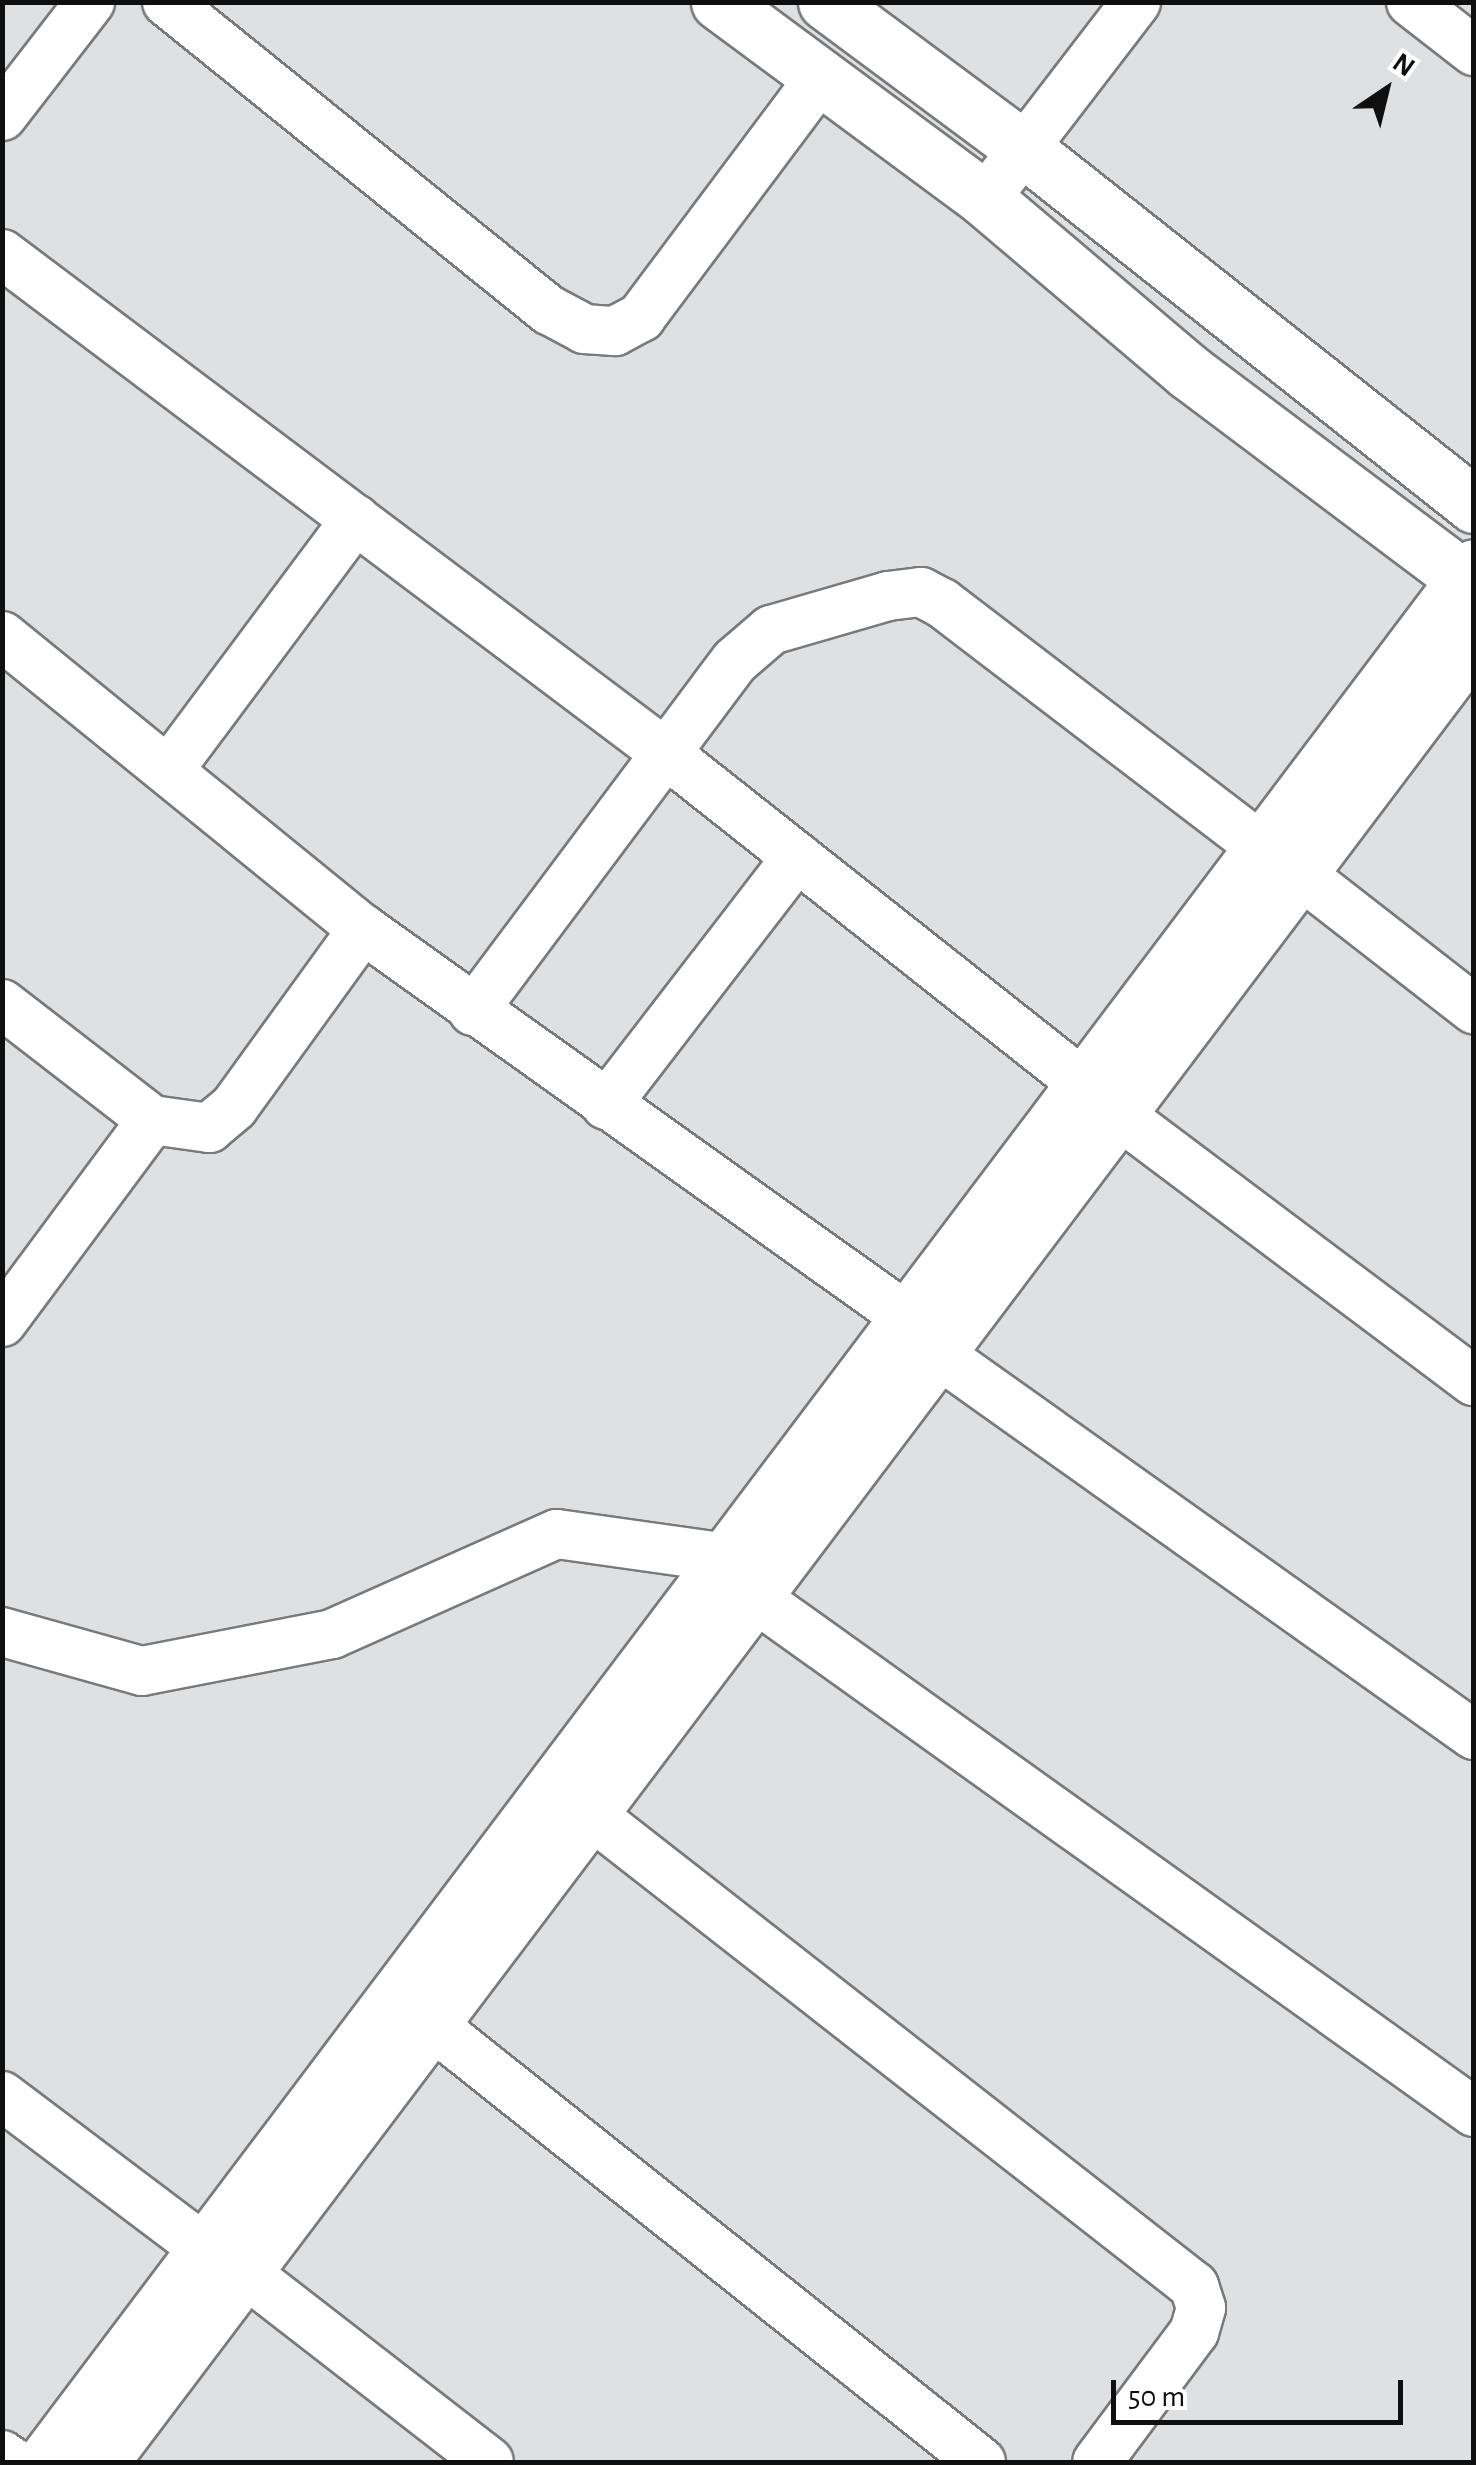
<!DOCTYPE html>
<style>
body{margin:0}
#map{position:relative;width:1476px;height:2465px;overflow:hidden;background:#dfe0e2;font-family:"Alegreya Sans",sans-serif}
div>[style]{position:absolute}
.roads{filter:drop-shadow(2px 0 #797a7b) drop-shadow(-2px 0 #797a7b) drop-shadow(0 2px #797a7b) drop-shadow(0 -2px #797a7b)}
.minor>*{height:48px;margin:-24px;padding:0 24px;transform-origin:24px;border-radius:24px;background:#fff}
.tertiary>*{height:55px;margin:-27.5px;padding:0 27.5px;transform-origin:27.5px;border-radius:27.5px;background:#fff}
.secondary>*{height:55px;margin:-27.5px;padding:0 27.5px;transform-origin:27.5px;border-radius:27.5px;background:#fff}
span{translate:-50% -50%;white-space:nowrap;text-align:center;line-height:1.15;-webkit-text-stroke:8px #fff;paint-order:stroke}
.frame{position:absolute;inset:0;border:5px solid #0f0f10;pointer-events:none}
.north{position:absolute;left:1336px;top:40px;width:100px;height:100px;-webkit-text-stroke:8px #fff;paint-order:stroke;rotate:35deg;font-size:28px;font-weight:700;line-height:40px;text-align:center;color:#0f0f10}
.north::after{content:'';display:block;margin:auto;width:35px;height:45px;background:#0f0f10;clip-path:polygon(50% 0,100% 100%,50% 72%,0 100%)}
.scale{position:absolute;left:1111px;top:2380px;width:292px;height:45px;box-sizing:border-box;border:5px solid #0f0f10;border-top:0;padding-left:12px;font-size:30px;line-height:35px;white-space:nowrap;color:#0f0f10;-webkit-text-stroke:8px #fff;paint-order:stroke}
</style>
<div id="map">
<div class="roads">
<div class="minor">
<div style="left:167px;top:2px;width:491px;rotate:38.9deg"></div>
<div style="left:549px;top:310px;width:40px;rotate:28deg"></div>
<div style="left:584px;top:329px;width:31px;rotate:4deg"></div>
<div style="left:615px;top:331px;width:30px;rotate:-28deg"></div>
<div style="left:641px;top:317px;width:299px;rotate:-53.2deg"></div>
<div style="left:1411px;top:2px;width:80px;rotate:37.9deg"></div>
<div style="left:2px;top:116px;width:144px;rotate:-52.3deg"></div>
<div style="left:985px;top:199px;width:248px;rotate:-52.5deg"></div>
<div style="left:2px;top:254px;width:828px;rotate:36.95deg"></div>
<div style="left:664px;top:752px;width:537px;rotate:38.34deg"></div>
<div style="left:2px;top:636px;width:465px;rotate:39.1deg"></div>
<div style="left:363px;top:929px;width:670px;rotate:35.52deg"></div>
<div style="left:171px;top:767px;width:309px;rotate:-53.3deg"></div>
<div style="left:1299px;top:873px;width:222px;rotate:37.9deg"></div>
<div style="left:2px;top:1004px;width:190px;rotate:37.7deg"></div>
<div style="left:152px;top:1120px;width:58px;rotate:8deg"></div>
<div style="left:209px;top:1128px;width:33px;rotate:-40deg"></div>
<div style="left:234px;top:1107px;width:220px;rotate:-54.1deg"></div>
<div style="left:473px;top:1011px;width:437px;rotate:-53.2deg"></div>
<div style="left:735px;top:661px;width:48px;rotate:-40.7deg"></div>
<div style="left:771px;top:630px;width:122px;rotate:-16.2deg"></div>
<div style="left:888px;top:596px;width:33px;rotate:-7deg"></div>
<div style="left:921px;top:592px;width:24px;rotate:28deg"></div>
<div style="left:942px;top:603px;width:404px;rotate:37.4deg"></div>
<div style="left:606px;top:1105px;width:313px;rotate:-52.4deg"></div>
<div style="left:1118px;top:1114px;width:445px;rotate:36.9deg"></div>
<div style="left:2px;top:1322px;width:252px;rotate:-53.4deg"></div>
<div style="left:937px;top:1353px;width:659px;rotate:35.43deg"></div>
<div style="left:753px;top:1596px;width:887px;rotate:35.59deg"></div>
<div style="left:2px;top:1632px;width:145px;rotate:15.6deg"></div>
<div style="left:142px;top:1671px;width:194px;rotate:-11deg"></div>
<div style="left:332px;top:1634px;width:246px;rotate:-24deg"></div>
<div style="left:557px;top:1534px;width:172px;rotate:8deg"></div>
<div style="left:589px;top:1813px;width:768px;rotate:38.02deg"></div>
<div style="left:1194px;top:2286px;width:23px;rotate:72deg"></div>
<div style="left:1201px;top:2308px;width:25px;rotate:106deg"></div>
<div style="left:1194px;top:2332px;width:162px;rotate:126.7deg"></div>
<div style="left:402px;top:2001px;width:740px;rotate:38.53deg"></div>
<div style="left:2px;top:2096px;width:254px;rotate:37deg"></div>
<div style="left:243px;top:2271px;width:311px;rotate:37.8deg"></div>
<div style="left:2px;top:2455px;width:12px;rotate:35deg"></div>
</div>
<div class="tertiary">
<div style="left:719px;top:2px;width:331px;rotate:36.5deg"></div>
<div style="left:985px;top:199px;width:267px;rotate:40.3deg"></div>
<div style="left:1189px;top:372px;width:356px;rotate:36.9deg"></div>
<div style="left:826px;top:2px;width:247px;rotate:36.6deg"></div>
<div style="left:1024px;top:149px;width:574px;rotate:38.35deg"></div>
</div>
<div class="secondary">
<div style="left:45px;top:2462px;width:2373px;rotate:-52.98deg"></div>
<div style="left:100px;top:2462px;width:2281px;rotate:-52.96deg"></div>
</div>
</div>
<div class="frame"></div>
<div class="north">N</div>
<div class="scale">50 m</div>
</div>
